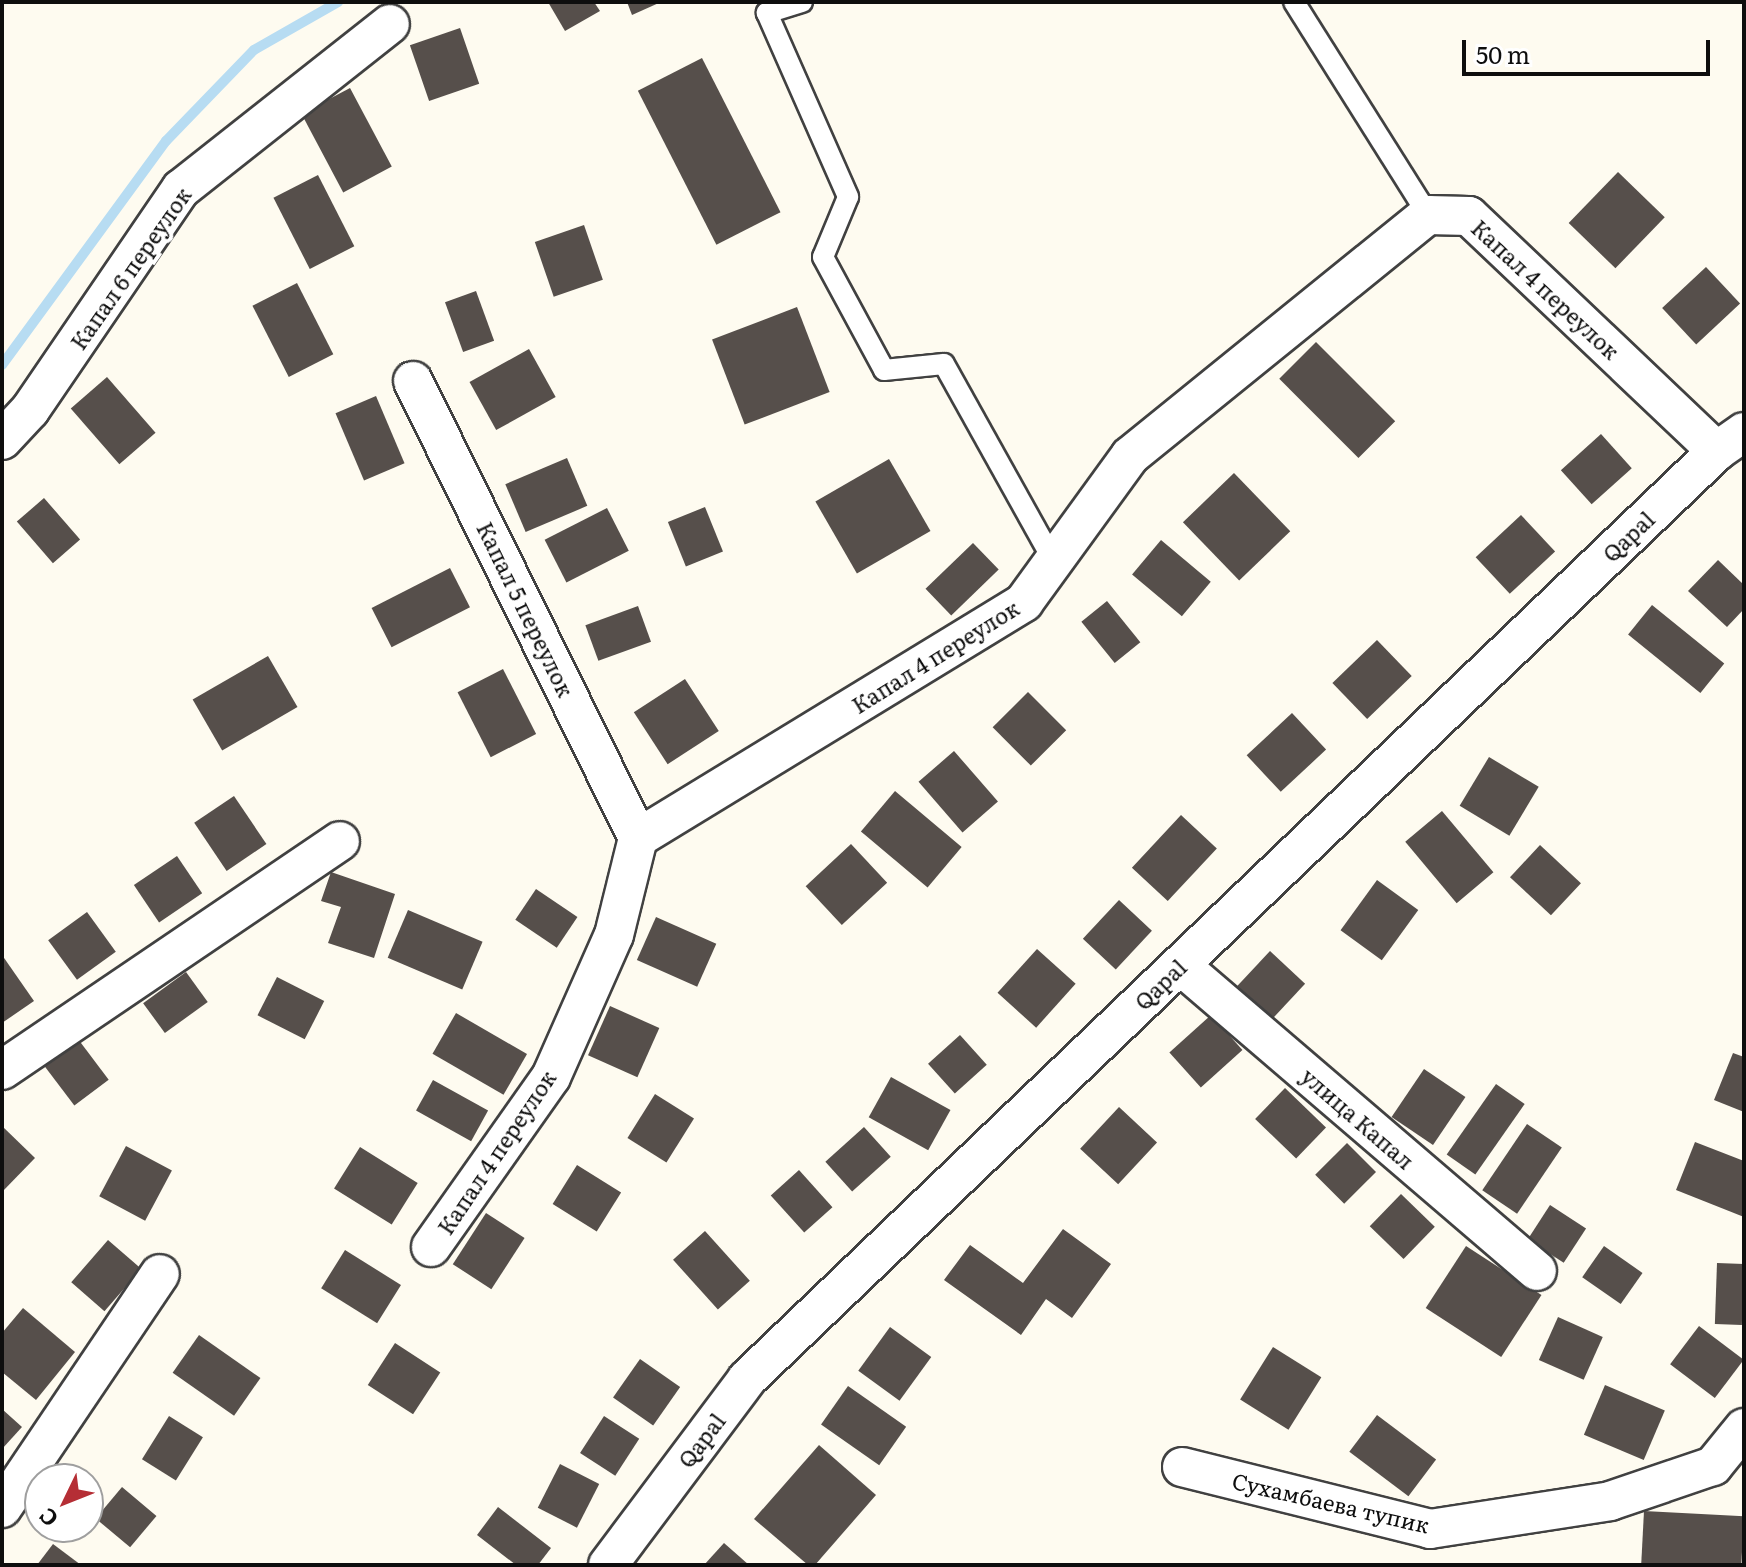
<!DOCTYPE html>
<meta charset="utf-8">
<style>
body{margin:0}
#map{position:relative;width:1746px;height:1567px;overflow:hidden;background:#fefbf0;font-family:Literata,serif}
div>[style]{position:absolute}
.stream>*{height:10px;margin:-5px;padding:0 5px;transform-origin:5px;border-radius:5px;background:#b7dcf2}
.building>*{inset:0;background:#564f4b;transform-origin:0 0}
.roads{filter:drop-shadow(2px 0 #414141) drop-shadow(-2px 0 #414141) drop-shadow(0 2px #414141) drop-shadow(0 -2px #414141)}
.lane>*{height:20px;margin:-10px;padding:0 10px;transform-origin:10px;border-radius:10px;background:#fff}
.street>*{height:38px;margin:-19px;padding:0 19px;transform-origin:19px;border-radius:19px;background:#fff}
span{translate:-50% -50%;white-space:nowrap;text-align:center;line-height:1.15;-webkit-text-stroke:8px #fff;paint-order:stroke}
.street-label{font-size:22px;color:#0e0e0e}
.frame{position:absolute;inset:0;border:4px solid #0e0e0e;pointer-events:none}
.north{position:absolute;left:24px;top:1463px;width:80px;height:80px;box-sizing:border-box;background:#fff;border:2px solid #9f9f9f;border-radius:50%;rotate:227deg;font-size:22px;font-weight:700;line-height:32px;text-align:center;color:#0e0e0e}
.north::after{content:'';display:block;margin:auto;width:28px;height:36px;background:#b52e35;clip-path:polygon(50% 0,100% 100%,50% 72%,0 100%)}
.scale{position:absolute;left:1462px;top:40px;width:248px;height:36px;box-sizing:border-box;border:4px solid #0e0e0e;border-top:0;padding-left:10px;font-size:24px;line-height:28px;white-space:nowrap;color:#0e0e0e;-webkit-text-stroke:6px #fff;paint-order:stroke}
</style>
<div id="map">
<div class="stream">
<div style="left:2px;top:365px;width:278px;rotate:-53.8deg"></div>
<div style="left:166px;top:141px;width:127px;rotate:-46deg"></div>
<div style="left:254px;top:50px;width:97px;rotate:-29.7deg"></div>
</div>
<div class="building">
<div style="clip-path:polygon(548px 2px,594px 2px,600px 11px,565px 31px)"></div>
<div style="clip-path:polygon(627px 2px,661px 2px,632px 15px)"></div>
<div style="left:460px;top:28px;width:59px;height:53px;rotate:71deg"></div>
<div style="left:702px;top:58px;width:173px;height:72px;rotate:63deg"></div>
<div style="left:350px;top:88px;width:89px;height:55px;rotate:62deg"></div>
<div style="left:1618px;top:172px;width:65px;height:71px;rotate:44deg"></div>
<div style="left:318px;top:175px;width:80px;height:50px;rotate:63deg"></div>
<div style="left:584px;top:225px;width:58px;height:52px;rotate:71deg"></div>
<div style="left:1706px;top:267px;width:50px;height:60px;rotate:47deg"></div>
<div style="left:297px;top:283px;width:80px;height:50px;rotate:63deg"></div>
<div style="left:476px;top:291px;width:53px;height:33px;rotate:70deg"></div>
<div style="left:797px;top:307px;width:91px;height:91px;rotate:69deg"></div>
<div style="left:1316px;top:342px;width:112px;height:52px;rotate:45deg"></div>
<div style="left:529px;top:349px;width:55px;height:68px;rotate:61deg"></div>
<div style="left:107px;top:377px;width:74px;height:48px;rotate:49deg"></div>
<div style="left:376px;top:396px;width:73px;height:44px;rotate:67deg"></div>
<div style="left:1601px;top:434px;width:46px;height:54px;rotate:48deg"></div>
<div style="left:567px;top:458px;width:52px;height:67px;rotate:67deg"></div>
<div style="left:889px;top:459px;width:83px;height:85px;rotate:60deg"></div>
<div style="left:1234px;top:473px;width:81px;height:71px;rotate:46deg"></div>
<div style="left:44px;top:498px;width:55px;height:36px;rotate:49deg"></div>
<div style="left:705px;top:507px;width:48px;height:40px;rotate:68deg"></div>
<div style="left:607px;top:508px;width:48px;height:70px;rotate:63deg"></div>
<div style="left:1521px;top:515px;width:50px;height:62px;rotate:47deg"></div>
<div style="left:1161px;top:540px;width:65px;height:45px;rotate:40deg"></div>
<div style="left:973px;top:543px;width:37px;height:66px;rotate:46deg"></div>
<div style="clip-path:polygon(1718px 560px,1744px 585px,1744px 609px,1727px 627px,1688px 591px)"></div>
<div style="left:450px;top:568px;width:44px;height:88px;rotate:63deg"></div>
<div style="left:1107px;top:601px;width:53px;height:33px;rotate:51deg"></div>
<div style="left:1652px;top:605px;width:93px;height:38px;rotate:39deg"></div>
<div style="left:638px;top:606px;width:38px;height:56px;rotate:70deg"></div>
<div style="left:1377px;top:640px;width:50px;height:62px;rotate:46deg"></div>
<div style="left:268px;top:656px;width:59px;height:87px;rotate:60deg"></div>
<div style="left:503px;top:669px;width:73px;height:51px;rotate:63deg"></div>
<div style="left:685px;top:679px;width:62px;height:61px;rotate:57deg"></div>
<div style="left:1028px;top:692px;width:54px;height:50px;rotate:45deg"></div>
<div style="left:1292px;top:713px;width:50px;height:62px;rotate:47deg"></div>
<div style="left:954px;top:751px;width:67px;height:47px;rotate:49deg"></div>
<div style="left:1489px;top:757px;width:58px;height:57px;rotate:31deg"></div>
<div style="left:895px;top:791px;width:87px;height:53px;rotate:40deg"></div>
<div style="left:234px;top:796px;width:58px;height:48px;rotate:56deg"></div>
<div style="left:1442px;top:811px;width:80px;height:48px;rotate:50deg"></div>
<div style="left:1181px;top:815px;width:49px;height:72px;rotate:43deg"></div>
<div style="left:851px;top:844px;width:53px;height:62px;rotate:47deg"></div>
<div style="left:1540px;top:845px;width:56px;height:44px;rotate:43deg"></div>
<div style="left:177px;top:856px;width:45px;height:52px;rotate:56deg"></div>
<div style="clip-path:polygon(331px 872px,395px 894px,374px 958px,328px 943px,341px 907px,321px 901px)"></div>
<div style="left:1377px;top:880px;width:51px;height:62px;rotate:36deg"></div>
<div style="left:536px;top:889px;width:50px;height:37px;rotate:34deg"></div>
<div style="left:1119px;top:900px;width:45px;height:53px;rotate:43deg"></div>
<div style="left:408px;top:910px;width:81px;height:52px;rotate:23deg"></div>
<div style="left:87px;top:912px;width:49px;height:48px;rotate:54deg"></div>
<div style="left:656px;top:917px;width:66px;height:47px;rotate:24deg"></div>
<div style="left:1037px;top:949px;width:52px;height:59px;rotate:42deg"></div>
<div style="left:1270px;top:951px;width:48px;height:49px;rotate:43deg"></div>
<div style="clip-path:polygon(2px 955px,34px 1001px,2px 1023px)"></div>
<div style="left:186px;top:972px;width:37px;height:53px;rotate:54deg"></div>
<div style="left:277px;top:977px;width:53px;height:43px;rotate:27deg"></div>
<div style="left:610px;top:1006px;width:54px;height:54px;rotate:24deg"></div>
<div style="left:456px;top:1013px;width:82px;height:47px;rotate:30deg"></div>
<div style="left:1211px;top:1015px;width:47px;height:56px;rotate:48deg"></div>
<div style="left:960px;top:1035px;width:40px;height:43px;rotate:48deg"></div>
<div style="left:78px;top:1039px;width:51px;height:43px;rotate:53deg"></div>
<div style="clip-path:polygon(1733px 1053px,1744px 1057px,1744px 1112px,1714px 1100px)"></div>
<div style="left:1424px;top:1069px;width:50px;height:58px;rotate:34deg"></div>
<div style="left:891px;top:1077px;width:68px;height:46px;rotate:29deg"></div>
<div style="left:433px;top:1080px;width:63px;height:35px;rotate:29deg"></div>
<div style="left:1496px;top:1084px;width:35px;height:86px;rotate:35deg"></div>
<div style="left:1285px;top:1088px;width:57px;height:43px;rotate:44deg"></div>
<div style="left:655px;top:1094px;width:46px;height:52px;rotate:32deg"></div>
<div style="left:1119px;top:1107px;width:52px;height:57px;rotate:43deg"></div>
<div style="left:1527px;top:1124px;width:42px;height:80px;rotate:34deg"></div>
<div style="clip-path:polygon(2px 1126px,35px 1158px,2px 1192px)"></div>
<div style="left:864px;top:1127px;width:40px;height:52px;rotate:48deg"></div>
<div style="clip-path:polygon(1695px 1142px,1744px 1161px,1744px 1217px,1676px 1190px)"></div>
<div style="left:1347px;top:1143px;width:41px;height:45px;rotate:45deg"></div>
<div style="left:126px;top:1146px;width:52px;height:57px;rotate:28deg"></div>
<div style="left:360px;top:1147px;width:68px;height:49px;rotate:32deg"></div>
<div style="left:577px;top:1165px;width:52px;height:46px;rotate:32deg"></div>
<div style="left:799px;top:1170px;width:50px;height:38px;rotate:48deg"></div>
<div style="left:1401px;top:1194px;width:47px;height:45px;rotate:44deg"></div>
<div style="left:1550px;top:1205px;width:43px;height:41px;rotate:33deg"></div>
<div style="left:486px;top:1213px;width:46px;height:61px;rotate:33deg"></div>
<div style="clip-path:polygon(1063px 1229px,1111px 1264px,1072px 1318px,1046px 1299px,1021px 1335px,944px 1280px,970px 1245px,1023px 1283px)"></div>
<div style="left:705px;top:1231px;width:67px;height:43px;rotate:48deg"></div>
<div style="left:108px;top:1240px;width:44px;height:56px;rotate:41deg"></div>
<div style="left:1466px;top:1246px;width:90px;height:74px;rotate:33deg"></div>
<div style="left:1604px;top:1246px;width:47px;height:38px;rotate:35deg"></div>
<div style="left:345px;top:1250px;width:66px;height:45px;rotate:32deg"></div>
<div style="left:1717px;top:1263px;width:27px;height:61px;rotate:2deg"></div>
<div style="clip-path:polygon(23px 1308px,75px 1352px,36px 1400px,2px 1372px,2px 1333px)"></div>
<div style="left:1558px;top:1317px;width:49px;height:47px;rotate:24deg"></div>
<div style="left:1699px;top:1326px;width:56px;height:48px;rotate:37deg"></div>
<div style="left:890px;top:1327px;width:51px;height:54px;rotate:36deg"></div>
<div style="left:199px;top:1335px;width:75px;height:46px;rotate:35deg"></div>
<div style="left:395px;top:1343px;width:54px;height:50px;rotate:33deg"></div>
<div style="left:1273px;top:1347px;width:57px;height:62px;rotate:32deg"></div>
<div style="left:640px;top:1359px;width:49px;height:47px;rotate:35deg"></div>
<div style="left:1605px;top:1385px;width:65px;height:54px;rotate:23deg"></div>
<div style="left:848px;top:1386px;width:71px;height:47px;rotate:35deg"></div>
<div style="clip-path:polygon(2px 1409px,22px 1427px,2px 1449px)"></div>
<div style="left:1377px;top:1415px;width:74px;height:46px;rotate:37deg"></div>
<div style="left:169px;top:1416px;width:40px;height:51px;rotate:32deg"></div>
<div style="left:604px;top:1416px;width:42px;height:44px;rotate:33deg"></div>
<div style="clip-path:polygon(819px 1445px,876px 1495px,815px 1565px,808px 1565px,754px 1519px)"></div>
<div style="left:560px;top:1464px;width:44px;height:49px;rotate:27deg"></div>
<div style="left:122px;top:1487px;width:45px;height:41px;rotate:40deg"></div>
<div style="clip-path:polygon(498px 1507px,551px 1548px,538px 1565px,516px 1565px,477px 1535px)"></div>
<div style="left:1644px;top:1511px;width:100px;height:54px;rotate:3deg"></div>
<div style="clip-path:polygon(724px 1543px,749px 1565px,704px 1565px)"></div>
<div style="clip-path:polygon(53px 1544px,81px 1565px,37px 1565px)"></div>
</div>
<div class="roads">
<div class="lane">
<div style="left:802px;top:2px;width:37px;rotate:163deg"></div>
<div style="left:767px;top:13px;width:201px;rotate:66.2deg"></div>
<div style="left:848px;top:197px;width:65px;rotate:112.6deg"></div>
<div style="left:823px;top:257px;width:128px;rotate:61.6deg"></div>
<div style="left:884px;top:370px;width:60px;rotate:-5.7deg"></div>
<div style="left:944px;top:364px;width:227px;rotate:60.9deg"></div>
<div style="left:1294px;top:2px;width:252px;rotate:57.8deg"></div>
</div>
<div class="street">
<div style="left:413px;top:381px;width:509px;rotate:63.79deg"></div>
<div style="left:2px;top:440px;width:41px;rotate:-47deg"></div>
<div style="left:30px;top:410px;width:268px;rotate:-55.7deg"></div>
<div style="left:181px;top:189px;width:266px;rotate:-38.3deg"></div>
<div style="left:1180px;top:965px;width:470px;rotate:40.6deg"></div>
<div style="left:2px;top:1070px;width:408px;rotate:-34.1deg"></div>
<div style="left:431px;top:1247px;width:208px;rotate:-54.8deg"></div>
<div style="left:551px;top:1077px;width:155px;rotate:-66.1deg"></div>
<div style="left:614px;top:935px;width:100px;rotate:-76.1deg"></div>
<div style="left:638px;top:838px;width:452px;rotate:-31.4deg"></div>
<div style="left:1024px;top:602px;width:180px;rotate:-54deg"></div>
<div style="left:1130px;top:456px;width:383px;rotate:-39deg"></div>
<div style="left:1428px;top:215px;width:41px;rotate:1.4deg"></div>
<div style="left:1469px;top:216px;width:342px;rotate:43.5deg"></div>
<div style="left:1182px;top:1467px;width:256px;rotate:14deg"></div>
<div style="left:1430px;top:1529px;width:182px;rotate:-8.8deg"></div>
<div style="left:1610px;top:1501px;width:109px;rotate:-18.8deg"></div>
<div style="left:1713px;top:1466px;width:49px;rotate:-50.8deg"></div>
<div style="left:2px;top:1508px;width:282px;rotate:-56deg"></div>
<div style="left:608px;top:1565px;width:232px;rotate:-53.2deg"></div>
<div style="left:747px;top:1379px;width:1342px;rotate:-43.73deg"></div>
<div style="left:1717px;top:451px;width:33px;rotate:-35deg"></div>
</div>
</div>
<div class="street-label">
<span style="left:130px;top:268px;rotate:-55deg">Капал 6 переулок</span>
<span style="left:1546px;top:289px;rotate:43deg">Капал 4 переулок</span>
<span style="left:1628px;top:536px;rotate:-44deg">Qapal</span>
<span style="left:526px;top:609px;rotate:64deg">Капал 5 переулок</span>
<span style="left:935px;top:656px;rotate:-32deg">Капал 4 переулок</span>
<span style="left:1160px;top:984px;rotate:-44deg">Qapal</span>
<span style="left:1358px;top:1118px;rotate:41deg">улица Капал</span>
<span style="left:496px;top:1152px;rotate:-56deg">Капал 4 переулок</span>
<span style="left:701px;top:1440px;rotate:-53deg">Qapal</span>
<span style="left:1331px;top:1502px;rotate:13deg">Сухамбаева тупик</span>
</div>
<div class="frame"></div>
<div class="north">С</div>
<div class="scale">50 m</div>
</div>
